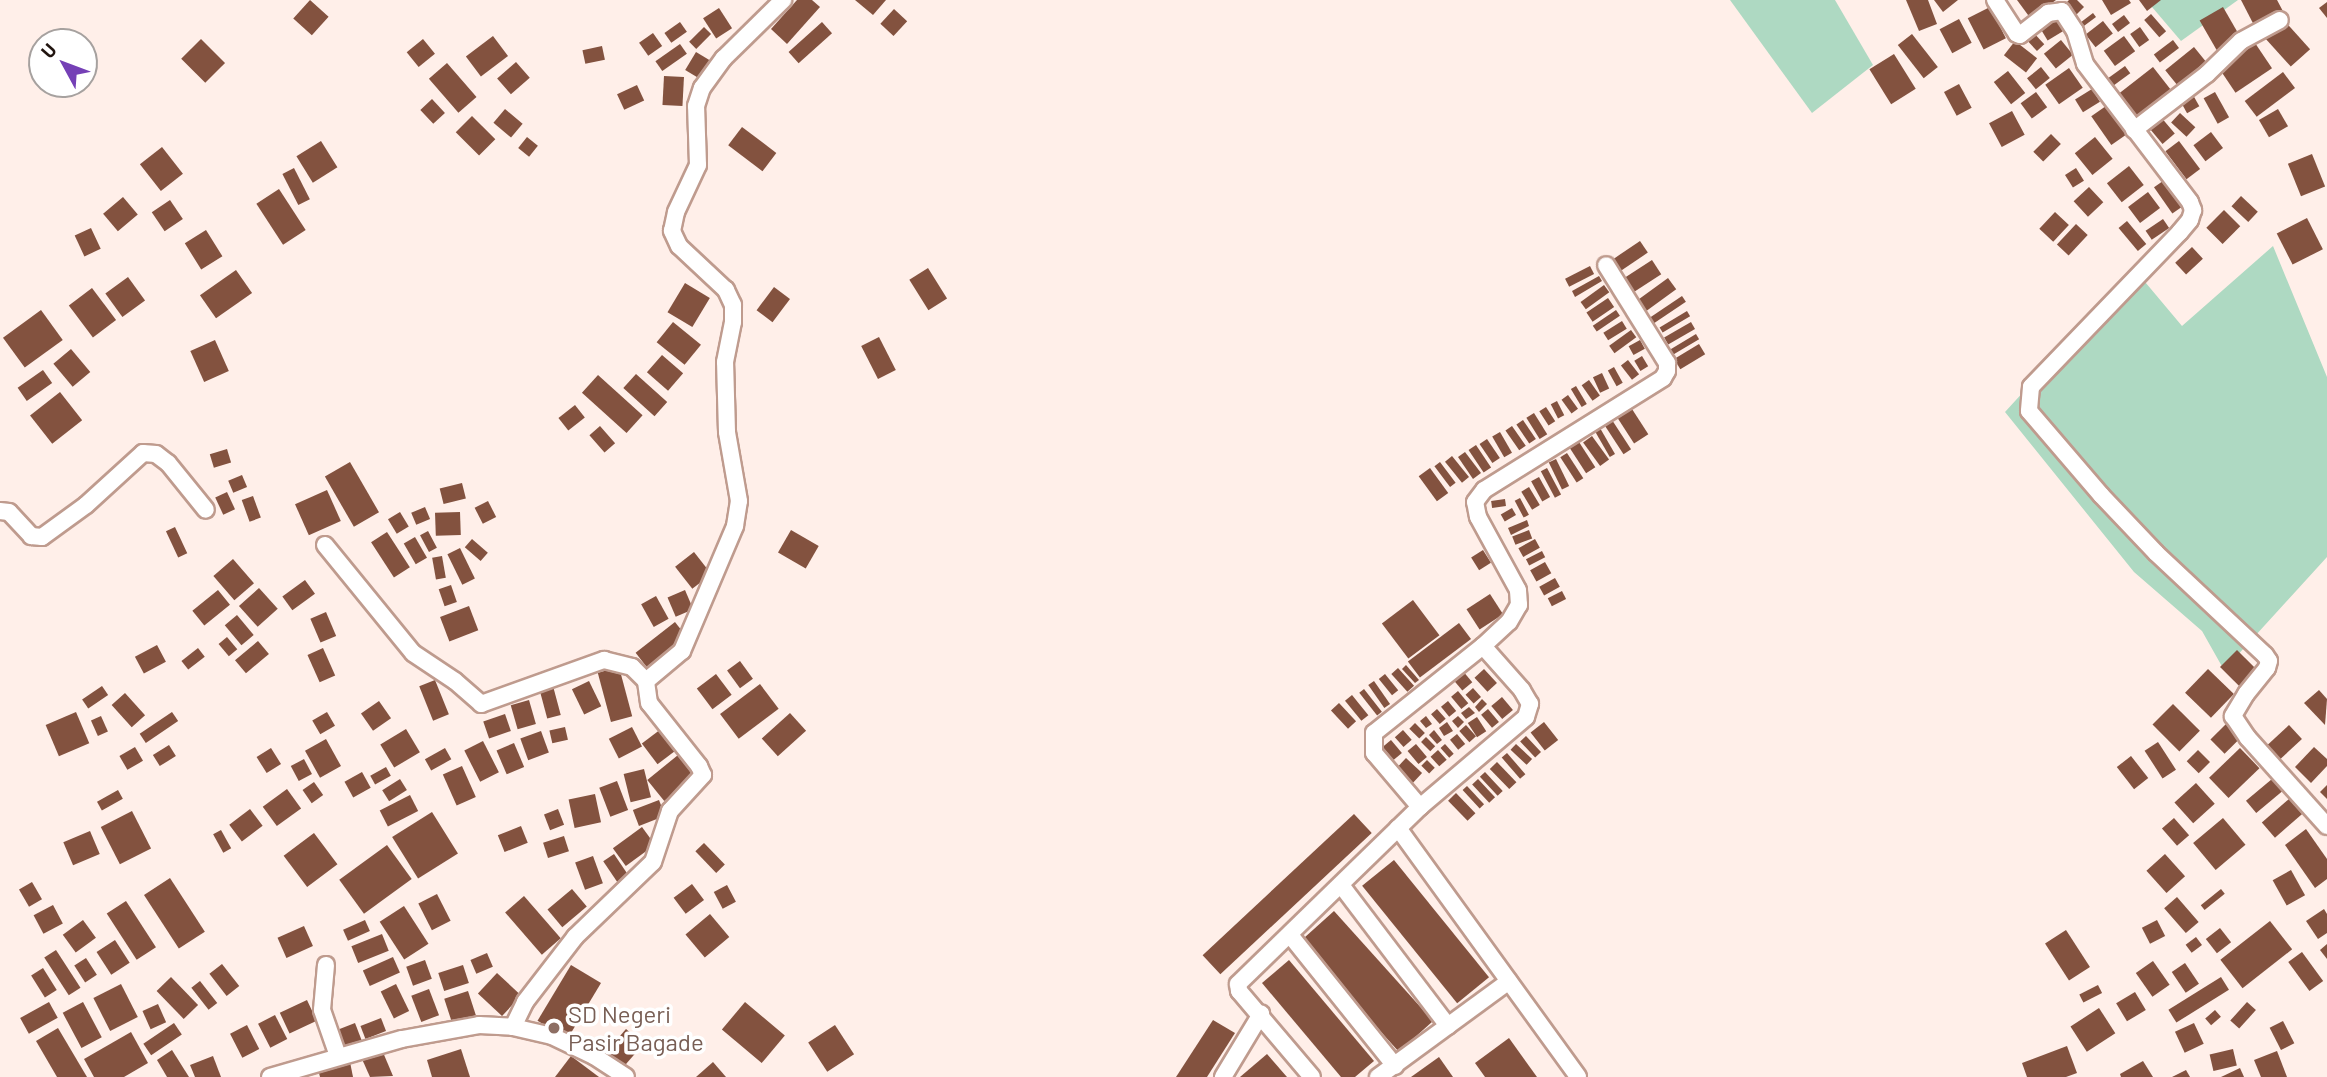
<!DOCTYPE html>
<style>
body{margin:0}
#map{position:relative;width:2327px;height:1077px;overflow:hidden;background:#ffefe9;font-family:Barlow,sans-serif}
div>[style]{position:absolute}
.green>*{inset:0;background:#aed9c2}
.building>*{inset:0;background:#83523f;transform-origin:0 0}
.roads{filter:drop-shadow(2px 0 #bf9b8e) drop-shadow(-2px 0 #bf9b8e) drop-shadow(0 2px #bf9b8e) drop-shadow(0 -2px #bf9b8e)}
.minor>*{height:16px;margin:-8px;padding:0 8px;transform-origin:8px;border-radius:8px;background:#fff}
.dots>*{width:19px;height:19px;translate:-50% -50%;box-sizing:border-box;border:4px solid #fff;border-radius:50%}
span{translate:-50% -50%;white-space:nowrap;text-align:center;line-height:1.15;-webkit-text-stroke:7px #fff;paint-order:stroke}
.education-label{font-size:24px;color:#785e54}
.left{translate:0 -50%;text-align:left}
.north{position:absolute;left:28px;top:28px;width:70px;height:70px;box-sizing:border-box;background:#fff;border:2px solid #a6a19f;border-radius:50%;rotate:311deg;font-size:19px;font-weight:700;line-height:28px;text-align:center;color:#21140f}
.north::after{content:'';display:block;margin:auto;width:24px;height:32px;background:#7540b6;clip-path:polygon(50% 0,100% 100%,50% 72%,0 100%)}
</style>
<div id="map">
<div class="green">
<div style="clip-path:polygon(1730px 0,1835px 0,1873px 65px,1812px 113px)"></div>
<div style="clip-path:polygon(2146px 0,2238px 0,2181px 41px)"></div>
<div style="clip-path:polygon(2273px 246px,2327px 377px,2327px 557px,2224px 670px,2202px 631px,2134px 572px,2005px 412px,2135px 270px,2182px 326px)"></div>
</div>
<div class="building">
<div style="left:310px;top:0;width:25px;height:25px;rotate:42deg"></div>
<div style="clip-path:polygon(797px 0,812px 0,820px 7px,787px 44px,771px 29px)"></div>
<div style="clip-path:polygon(855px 0,886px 0,873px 15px)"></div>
<div style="clip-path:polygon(1906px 0,1928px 0,1937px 24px,1919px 31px)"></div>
<div style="clip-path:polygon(1934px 0,1958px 0,1943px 12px)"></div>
<div style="clip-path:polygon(2017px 0,2056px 0,2031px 19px)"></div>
<div style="clip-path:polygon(2069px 0,2077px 0,2084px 7px,2075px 16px,2064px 5px)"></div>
<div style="clip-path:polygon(2102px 0,2129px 0,2131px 3px,2111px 15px)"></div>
<div style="clip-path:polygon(2139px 0,2161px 0,2147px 11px)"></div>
<div style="clip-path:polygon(2241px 0,2277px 0,2285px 15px,2257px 31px)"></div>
<div style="clip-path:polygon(2327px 2px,2327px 18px,2319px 8px)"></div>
<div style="left:1990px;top:7px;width:35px;height:25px;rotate:63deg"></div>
<div style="left:2223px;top:7px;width:34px;height:27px;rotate:60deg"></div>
<div style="left:719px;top:8px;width:24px;height:19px;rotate:57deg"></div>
<div style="left:894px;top:9px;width:18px;height:20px;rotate:43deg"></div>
<div style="left:2062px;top:12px;width:17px;height:27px;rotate:59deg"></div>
<div style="left:2093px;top:13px;width:5px;height:16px;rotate:53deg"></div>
<div style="left:2151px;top:14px;width:23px;height:9px;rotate:49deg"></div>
<div style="left:2124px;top:15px;width:10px;height:15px;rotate:53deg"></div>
<div style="left:2282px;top:18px;width:42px;height:26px;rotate:48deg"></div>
<div style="left:1959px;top:19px;width:27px;height:22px;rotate:62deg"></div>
<div style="left:2103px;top:21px;width:16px;height:22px;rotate:52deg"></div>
<div style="left:680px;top:22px;width:12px;height:19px;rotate:55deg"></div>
<div style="left:822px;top:22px;width:15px;height:45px;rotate:48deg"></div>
<div style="left:704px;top:27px;width:10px;height:21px;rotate:45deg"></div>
<div style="left:2140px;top:27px;width:16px;height:12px;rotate:55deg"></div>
<div style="left:2032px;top:31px;width:18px;height:10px;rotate:47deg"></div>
<div style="left:653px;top:33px;width:16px;height:17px;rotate:55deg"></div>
<div style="left:1912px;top:34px;width:42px;height:18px;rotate:52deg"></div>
<div style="left:493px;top:36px;width:25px;height:34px;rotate:53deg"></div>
<div style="left:2124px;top:36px;width:19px;height:25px;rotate:54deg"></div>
<div style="left:201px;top:39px;width:34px;height:28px;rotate:45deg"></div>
<div style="left:423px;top:39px;width:19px;height:21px;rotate:51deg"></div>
<div style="left:2061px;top:40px;width:19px;height:22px;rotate:51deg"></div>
<div style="left:2173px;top:40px;width:10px;height:24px;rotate:53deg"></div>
<div style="left:2253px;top:40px;width:34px;height:44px;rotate:56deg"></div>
<div style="left:2015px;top:41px;width:28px;height:18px;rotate:38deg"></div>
<div style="left:680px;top:44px;width:12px;height:30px;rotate:55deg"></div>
<div style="left:602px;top:46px;width:14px;height:20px;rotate:78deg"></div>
<div style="left:2194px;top:47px;width:19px;height:37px;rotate:51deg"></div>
<div style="left:696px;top:52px;width:17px;height:21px;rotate:31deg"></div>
<div style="left:1894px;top:54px;width:41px;height:29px;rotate:58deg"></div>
<div style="left:516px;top:62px;width:21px;height:25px;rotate:49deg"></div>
<div style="left:447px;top:63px;width:45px;height:24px;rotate:49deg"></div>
<div style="left:2125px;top:66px;width:9px;height:27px;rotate:54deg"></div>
<div style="left:2041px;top:67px;width:14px;height:18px;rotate:51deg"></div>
<div style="left:2153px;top:67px;width:34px;height:46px;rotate:52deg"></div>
<div style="left:2069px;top:68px;width:24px;height:29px;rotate:55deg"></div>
<div style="left:2008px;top:71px;width:28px;height:18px;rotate:52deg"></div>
<div style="left:2283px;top:72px;width:20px;height:48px;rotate:53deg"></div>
<div style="left:664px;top:76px;width:20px;height:29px;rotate:3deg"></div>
<div style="left:1959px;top:84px;width:27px;height:17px;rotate:62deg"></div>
<div style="left:637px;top:85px;width:17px;height:22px;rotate:65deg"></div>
<div style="left:2092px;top:89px;width:15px;height:20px;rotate:58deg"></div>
<div style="left:2036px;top:92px;width:19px;height:19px;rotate:54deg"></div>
<div style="left:2215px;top:92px;width:29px;height:13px;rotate:61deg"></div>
<div style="left:2193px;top:95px;width:13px;height:14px;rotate:61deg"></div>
<div style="left:432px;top:99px;width:19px;height:16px;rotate:47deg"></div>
<div style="left:2106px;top:106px;width:35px;height:18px;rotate:55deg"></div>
<div style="left:505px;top:109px;width:23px;height:18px;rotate:40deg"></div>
<div style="left:2278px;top:109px;width:20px;height:22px;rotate:60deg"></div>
<div style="left:2012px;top:111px;width:27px;height:26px;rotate:62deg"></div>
<div style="left:2180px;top:113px;width:21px;height:13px;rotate:43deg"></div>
<div style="left:472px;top:116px;width:33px;height:23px;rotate:45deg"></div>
<div style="left:2160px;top:116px;width:23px;height:16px;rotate:50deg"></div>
<div style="left:742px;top:127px;width:43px;height:23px;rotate:37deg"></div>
<div style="left:2211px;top:132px;width:20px;height:22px;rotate:53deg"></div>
<div style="left:2051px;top:134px;width:14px;height:25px;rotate:45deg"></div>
<div style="left:527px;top:137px;width:14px;height:14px;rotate:39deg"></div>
<div style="left:2095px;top:137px;width:28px;height:26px;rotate:51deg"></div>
<div style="left:321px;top:141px;width:31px;height:29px;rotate:58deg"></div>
<div style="left:2179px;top:141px;width:35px;height:17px;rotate:53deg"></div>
<div style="left:162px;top:147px;width:34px;height:28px;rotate:52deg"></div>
<div style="left:2312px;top:154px;width:35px;height:26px;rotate:68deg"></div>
<div style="left:2129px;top:166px;width:24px;height:28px;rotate:52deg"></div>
<div style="left:294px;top:168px;width:35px;height:13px;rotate:63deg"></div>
<div style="left:2076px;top:168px;width:15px;height:13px;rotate:58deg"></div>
<div style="left:2163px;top:181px;width:32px;height:11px;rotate:55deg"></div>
<div style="left:2089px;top:187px;width:21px;height:21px;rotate:47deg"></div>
<div style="left:279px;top:189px;width:49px;height:27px;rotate:57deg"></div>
<div style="left:2148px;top:192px;width:20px;height:25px;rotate:53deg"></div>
<div style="left:2241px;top:196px;width:23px;height:14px;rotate:43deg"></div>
<div style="left:123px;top:197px;width:23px;height:26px;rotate:50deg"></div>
<div style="left:170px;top:200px;width:23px;height:22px;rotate:56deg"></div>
<div style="left:2224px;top:210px;width:23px;height:25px;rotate:45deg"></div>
<div style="left:2055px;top:212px;width:19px;height:23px;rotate:43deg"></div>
<div style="left:2307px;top:218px;width:35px;height:34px;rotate:63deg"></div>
<div style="left:2163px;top:219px;width:11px;height:21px;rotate:56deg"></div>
<div style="left:2127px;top:221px;width:30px;height:11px;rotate:50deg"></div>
<div style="left:2076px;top:224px;width:16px;height:28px;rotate:43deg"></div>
<div style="left:91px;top:228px;width:23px;height:18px;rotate:65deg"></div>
<div style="left:206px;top:230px;width:31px;height:25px;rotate:58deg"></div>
<div style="left:1640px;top:241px;width:14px;height:36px;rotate:56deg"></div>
<div style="left:2192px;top:247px;width:16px;height:23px;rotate:47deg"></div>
<div style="left:1652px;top:260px;width:17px;height:34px;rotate:57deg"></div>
<div style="left:1590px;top:266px;width:9px;height:28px;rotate:63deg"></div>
<div style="left:928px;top:268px;width:36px;height:22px;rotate:58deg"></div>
<div style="left:236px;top:270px;width:28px;height:44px;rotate:55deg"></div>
<div style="clip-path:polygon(1599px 276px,1602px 281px,1575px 297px,1572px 291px)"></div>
<div style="left:128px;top:277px;width:29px;height:28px;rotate:54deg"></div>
<div style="left:1668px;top:278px;width:14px;height:37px;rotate:54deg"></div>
<div style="left:685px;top:283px;width:29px;height:34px;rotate:31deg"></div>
<div style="left:1604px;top:285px;width:9px;height:29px;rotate:54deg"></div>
<div style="left:774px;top:287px;width:20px;height:29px;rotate:37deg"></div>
<div style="left:92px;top:288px;width:40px;height:29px;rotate:53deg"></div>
<div style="left:1682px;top:296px;width:7px;height:39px;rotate:56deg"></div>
<div style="left:1608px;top:298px;width:11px;height:26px;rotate:56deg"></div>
<div style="left:41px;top:310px;width:37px;height:47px;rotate:54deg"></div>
<div style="left:1616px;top:310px;width:7px;height:28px;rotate:56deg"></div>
<div style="left:1687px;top:311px;width:6px;height:32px;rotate:59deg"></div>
<div style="left:1622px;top:321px;width:9px;height:22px;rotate:58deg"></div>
<div style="left:673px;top:322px;width:36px;height:26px;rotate:39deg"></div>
<div style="left:1691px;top:322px;width:8px;height:31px;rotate:60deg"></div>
<div style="left:1631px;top:330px;width:9px;height:27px;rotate:54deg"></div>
<div style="left:1696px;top:334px;width:6px;height:32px;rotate:59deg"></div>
<div style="left:879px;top:337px;width:37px;height:20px;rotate:63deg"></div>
<div style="left:215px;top:340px;width:34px;height:27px;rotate:66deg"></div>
<div style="left:1640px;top:340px;width:10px;height:13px;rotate:61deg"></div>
<div style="left:1699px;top:344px;width:12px;height:29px;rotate:59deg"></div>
<div style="left:71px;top:349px;width:30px;height:23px;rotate:50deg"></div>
<div style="left:662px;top:355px;width:28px;height:23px;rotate:41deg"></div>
<div style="left:1642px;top:356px;width:12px;height:9px;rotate:59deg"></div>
<div style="left:1628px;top:360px;width:18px;height:9px;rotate:52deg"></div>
<div style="left:1614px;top:367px;width:18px;height:7px;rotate:61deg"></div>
<div style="left:43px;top:370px;width:16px;height:31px;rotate:55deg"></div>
<div style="left:1602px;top:373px;width:17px;height:10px;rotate:65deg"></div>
<div style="left:636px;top:374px;width:42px;height:19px;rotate:42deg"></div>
<div style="left:598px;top:375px;width:60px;height:24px;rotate:42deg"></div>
<div style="left:1589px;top:380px;width:19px;height:9px;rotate:55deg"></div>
<div style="left:1576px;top:386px;width:21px;height:6px;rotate:59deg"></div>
<div style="left:60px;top:392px;width:36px;height:38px;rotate:52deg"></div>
<div style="left:1568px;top:395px;width:17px;height:8px;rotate:54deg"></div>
<div style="left:1557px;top:401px;width:16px;height:7px;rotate:63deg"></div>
<div style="left:575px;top:405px;width:16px;height:21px;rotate:52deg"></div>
<div style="left:1546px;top:407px;width:17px;height:8px;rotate:57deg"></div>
<div style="left:1632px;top:409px;width:30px;height:17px;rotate:57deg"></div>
<div style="left:1534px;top:413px;width:25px;height:9px;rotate:58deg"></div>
<div style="left:1523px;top:420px;width:23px;height:8px;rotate:56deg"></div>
<div style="left:1612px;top:420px;width:35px;height:9px;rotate:57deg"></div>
<div style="left:600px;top:426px;width:23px;height:14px;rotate:49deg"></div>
<div style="left:1512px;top:426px;width:24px;height:8px;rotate:55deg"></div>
<div style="left:1600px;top:428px;width:30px;height:6px;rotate:60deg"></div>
<div style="left:1500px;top:432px;width:24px;height:9px;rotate:60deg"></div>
<div style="left:1592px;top:436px;width:29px;height:11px;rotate:54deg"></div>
<div style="left:1487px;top:439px;width:23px;height:9px;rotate:56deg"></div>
<div style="left:1579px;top:442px;width:30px;height:11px;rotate:57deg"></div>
<div style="left:1476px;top:445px;width:27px;height:9px;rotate:56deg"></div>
<div style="left:227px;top:449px;width:14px;height:18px;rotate:73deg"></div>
<div style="clip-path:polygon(1465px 452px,1481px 473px,1473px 479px,1458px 457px)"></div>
<div style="left:1567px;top:453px;width:30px;height:8px;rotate:57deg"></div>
<div style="left:1452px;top:456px;width:27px;height:9px;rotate:51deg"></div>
<div style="left:1556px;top:459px;width:30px;height:8px;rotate:64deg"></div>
<div style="left:350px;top:462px;width:58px;height:29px;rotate:60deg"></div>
<div style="left:1440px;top:462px;width:26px;height:7px;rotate:53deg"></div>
<div style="left:1430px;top:468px;width:31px;height:14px;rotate:54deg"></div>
<div style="left:1547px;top:468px;width:30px;height:7px;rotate:62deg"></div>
<div style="left:242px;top:475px;width:13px;height:15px;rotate:67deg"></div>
<div style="left:1539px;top:477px;width:23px;height:9px;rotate:61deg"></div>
<div style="left:462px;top:483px;width:16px;height:23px;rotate:76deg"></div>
<div style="left:1529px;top:487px;width:21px;height:9px;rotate:59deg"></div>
<div style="left:327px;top:490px;width:34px;height:35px;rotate:66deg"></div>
<div style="left:227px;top:492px;width:19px;height:13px;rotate:65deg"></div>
<div style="left:253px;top:496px;width:23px;height:12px;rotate:70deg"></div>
<div style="left:1520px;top:498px;width:19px;height:6px;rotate:62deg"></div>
<div style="left:1505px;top:499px;width:7px;height:14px;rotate:82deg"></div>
<div style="left:488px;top:501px;width:18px;height:15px;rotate:63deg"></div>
<div style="left:425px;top:507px;width:13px;height:15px;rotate:67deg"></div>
<div style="left:1512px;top:508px;width:8px;height:13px;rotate:60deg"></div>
<div style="left:400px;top:512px;width:17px;height:14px;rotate:59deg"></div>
<div style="left:460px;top:512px;width:23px;height:25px;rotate:88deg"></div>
<div style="clip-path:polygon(1527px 520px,1529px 526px,1511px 535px,1508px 528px)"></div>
<div style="left:175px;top:527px;width:29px;height:10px;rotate:65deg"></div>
<div style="left:791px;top:530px;width:32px;height:26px;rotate:30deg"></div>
<div style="left:1529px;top:530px;width:9px;height:18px;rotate:69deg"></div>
<div style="left:428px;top:531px;width:19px;height:9px;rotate:62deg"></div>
<div style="left:387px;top:532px;width:42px;height:19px;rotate:57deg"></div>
<div style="left:415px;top:537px;width:24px;height:13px;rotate:60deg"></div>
<div style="left:472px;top:539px;width:21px;height:11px;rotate:41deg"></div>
<div style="left:1535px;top:539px;width:10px;height:19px;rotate:61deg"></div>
<div style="left:460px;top:548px;width:34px;height:14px;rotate:64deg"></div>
<div style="left:1483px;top:550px;width:15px;height:14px;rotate:58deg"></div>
<div style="left:1542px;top:551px;width:7px;height:18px;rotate:63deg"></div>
<div style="left:694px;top:552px;width:28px;height:24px;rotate:52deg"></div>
<div style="left:442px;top:556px;width:22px;height:10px;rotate:80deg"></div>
<div style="left:233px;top:559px;width:32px;height:26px;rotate:49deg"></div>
<div style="left:1545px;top:562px;width:13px;height:17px;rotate:61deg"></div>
<div style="left:1555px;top:578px;width:10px;height:18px;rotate:61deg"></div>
<div style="left:305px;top:580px;width:17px;height:28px;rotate:54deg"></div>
<div style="left:451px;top:585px;width:18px;height:13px;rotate:71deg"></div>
<div style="left:259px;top:588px;width:28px;height:27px;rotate:48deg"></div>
<div style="left:218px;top:590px;width:19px;height:33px;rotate:51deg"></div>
<div style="left:685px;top:590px;width:21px;height:19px;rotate:67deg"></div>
<div style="left:1562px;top:591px;width:9px;height:16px;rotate:63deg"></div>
<div style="left:1490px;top:594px;width:24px;height:28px;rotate:57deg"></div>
<div style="left:656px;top:596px;width:26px;height:17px;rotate:61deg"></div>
<div style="left:1413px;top:600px;width:44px;height:39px;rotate:53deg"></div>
<div style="left:469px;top:606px;width:26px;height:31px;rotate:69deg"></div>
<div style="left:326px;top:612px;width:26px;height:17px;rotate:67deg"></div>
<div style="left:237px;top:615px;width:26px;height:16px;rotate:50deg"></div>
<div style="left:675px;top:622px;width:18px;height:50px;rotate:52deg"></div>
<div style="left:1459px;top:623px;width:20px;height:64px;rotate:53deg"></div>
<div style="left:227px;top:637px;width:16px;height:11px;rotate:50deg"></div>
<div style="left:258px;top:641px;width:17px;height:30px;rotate:50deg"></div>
<div style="left:157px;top:645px;width:19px;height:25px;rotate:62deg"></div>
<div style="left:198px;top:648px;width:11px;height:21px;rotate:52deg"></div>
<div style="left:323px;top:648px;width:30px;height:17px;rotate:66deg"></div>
<div style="left:2237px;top:650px;width:27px;height:24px;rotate:45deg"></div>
<div style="left:740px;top:661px;width:22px;height:16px;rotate:54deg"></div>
<div style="clip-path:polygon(1406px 665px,1419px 680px,1415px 683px,1402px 669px)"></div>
<div style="left:619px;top:667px;width:51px;height:22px;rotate:75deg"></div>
<div style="left:1398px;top:668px;width:24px;height:9px;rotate:48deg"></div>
<div style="left:1484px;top:669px;width:19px;height:13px;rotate:47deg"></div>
<div style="left:2208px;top:669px;width:36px;height:33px;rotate:44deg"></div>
<div style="left:1462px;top:670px;width:16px;height:13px;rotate:50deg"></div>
<div style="left:716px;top:674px;width:26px;height:24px;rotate:53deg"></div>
<div style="left:1385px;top:674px;width:21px;height:8px;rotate:51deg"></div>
<div style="left:435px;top:680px;width:37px;height:17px;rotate:68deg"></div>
<div style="left:589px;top:681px;width:28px;height:19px;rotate:64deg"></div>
<div style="left:1374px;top:681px;width:28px;height:7px;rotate:55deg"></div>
<div style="left:760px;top:684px;width:31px;height:50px;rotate:53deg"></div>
<div style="left:102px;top:686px;width:11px;height:24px;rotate:56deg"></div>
<div style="left:553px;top:686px;width:30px;height:14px;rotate:75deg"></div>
<div style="left:1473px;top:688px;width:12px;height:10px;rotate:48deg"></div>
<div style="left:1364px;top:689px;width:29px;height:6px;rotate:52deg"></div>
<div style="clip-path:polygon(2319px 690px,2327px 699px,2325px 725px,2304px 703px)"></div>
<div style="left:1458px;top:691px;width:16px;height:9px;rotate:50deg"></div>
<div style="left:125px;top:693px;width:30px;height:18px;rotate:48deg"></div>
<div style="left:1352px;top:695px;width:26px;height:9px;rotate:51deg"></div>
<div style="left:1502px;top:697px;width:17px;height:14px;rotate:50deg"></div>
<div style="clip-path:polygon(1482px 699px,1487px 704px,1479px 712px,1475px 707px)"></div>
<div style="left:529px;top:700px;width:25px;height:19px;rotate:74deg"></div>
<div style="left:379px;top:701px;width:21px;height:22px;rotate:55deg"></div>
<div style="left:1448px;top:701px;width:13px;height:9px;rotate:51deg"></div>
<div style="left:1339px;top:703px;width:25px;height:11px;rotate:47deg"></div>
<div style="left:2173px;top:704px;width:38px;height:29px;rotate:45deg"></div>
<div style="clip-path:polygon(1469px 707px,1475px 713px,1466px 719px,1461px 713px)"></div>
<div style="left:1437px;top:709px;width:13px;height:8px;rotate:48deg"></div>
<div style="left:1488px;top:709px;width:17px;height:9px;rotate:50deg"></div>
<div style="left:76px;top:712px;width:34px;height:33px;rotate:67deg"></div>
<div style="left:172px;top:712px;width:11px;height:39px;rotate:56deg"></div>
<div style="left:327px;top:712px;width:16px;height:17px;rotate:60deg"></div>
<div style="left:790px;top:713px;width:24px;height:38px;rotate:48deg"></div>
<div style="left:505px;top:714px;width:18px;height:23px;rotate:71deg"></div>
<div style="left:101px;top:716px;width:17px;height:11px;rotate:66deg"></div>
<div style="clip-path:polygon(1426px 716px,1432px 724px,1426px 728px,1420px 721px)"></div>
<div style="clip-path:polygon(1458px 716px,1464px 722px,1458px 728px,1452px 721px)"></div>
<div style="left:1477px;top:717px;width:17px;height:11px;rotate:57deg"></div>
<div style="clip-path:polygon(1447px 722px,1453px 731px,1444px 736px,1439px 728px)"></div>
<div style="left:1544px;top:722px;width:23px;height:17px;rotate:52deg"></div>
<div style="left:1415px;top:723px;width:14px;height:8px;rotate:45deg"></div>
<div style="left:2226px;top:724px;width:20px;height:22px;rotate:45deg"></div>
<div style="left:1466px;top:725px;width:15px;height:9px;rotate:48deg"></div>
<div style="left:2289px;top:725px;width:19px;height:35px;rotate:47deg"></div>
<div style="left:665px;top:726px;width:26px;height:29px;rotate:53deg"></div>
<div style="left:565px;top:727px;width:13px;height:16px;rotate:77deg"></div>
<div style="left:632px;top:727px;width:22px;height:26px;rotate:63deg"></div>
<div style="left:406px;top:729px;width:27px;height:30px;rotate:59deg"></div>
<div style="left:1403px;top:730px;width:13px;height:11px;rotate:48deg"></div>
<div style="clip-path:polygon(1434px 730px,1442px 740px,1437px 744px,1429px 735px)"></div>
<div style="left:541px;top:731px;width:23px;height:22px;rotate:70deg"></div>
<div style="left:1457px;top:734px;width:13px;height:9px;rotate:51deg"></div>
<div style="left:1526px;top:736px;width:22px;height:8px;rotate:47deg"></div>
<div style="left:1426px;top:737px;width:13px;height:7px;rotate:45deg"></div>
<div style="left:326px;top:739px;width:31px;height:24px;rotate:61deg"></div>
<div style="left:1391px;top:740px;width:17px;height:11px;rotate:50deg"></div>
<div style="left:483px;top:741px;width:35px;height:21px;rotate:63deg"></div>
<div style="left:2158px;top:742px;width:33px;height:16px;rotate:57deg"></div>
<div style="left:514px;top:743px;width:26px;height:19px;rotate:67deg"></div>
<div style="left:1416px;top:744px;width:17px;height:11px;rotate:50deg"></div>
<div style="left:1445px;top:744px;width:13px;height:6px;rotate:48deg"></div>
<div style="left:1516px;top:744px;width:22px;height:8px;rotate:43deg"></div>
<div style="left:169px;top:745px;width:13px;height:19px;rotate:58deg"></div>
<div style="left:135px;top:747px;width:16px;height:18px;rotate:60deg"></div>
<div style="clip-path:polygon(2314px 747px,2327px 759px,2327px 766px,2311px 783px,2295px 767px)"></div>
<div style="left:271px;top:748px;width:19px;height:17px;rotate:58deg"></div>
<div style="left:445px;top:748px;width:13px;height:23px;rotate:61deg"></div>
<div style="left:2240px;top:748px;width:28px;height:43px;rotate:46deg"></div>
<div style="left:1438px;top:750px;width:13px;height:10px;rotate:48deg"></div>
<div style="left:2198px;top:750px;width:17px;height:16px;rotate:45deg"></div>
<div style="left:683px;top:751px;width:27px;height:46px;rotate:51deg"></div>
<div style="left:1507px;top:753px;width:28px;height:7px;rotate:49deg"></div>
<div style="left:2131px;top:756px;width:28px;height:18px;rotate:52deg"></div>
<div style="left:1406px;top:758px;width:22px;height:15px;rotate:43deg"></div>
<div style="left:304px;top:759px;width:17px;height:15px;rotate:62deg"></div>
<div style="left:1427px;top:760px;width:11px;height:8px;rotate:45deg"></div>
<div style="left:1497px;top:762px;width:28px;height:10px;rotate:46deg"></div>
<div style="left:462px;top:766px;width:34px;height:21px;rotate:66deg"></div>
<div style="left:386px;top:767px;width:10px;height:18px;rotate:61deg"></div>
<div style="left:644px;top:769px;width:29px;height:21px;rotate:76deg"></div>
<div style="left:362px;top:772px;width:18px;height:20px;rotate:61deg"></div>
<div style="left:1485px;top:772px;width:26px;height:7px;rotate:47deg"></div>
<div style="left:400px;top:779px;width:13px;height:21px;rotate:58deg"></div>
<div style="left:1478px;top:779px;width:25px;height:8px;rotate:47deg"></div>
<div style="left:2272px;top:779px;width:16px;height:34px;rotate:50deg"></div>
<div style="left:617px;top:781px;width:31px;height:19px;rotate:69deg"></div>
<div style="left:314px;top:782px;width:16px;height:14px;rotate:55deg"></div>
<div style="left:2196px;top:783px;width:28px;height:29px;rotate:48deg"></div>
<div style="clip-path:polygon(2327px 785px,2327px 799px,2320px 792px)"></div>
<div style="left:1467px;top:786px;width:25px;height:6px;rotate:47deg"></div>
<div style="left:287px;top:789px;width:24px;height:30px;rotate:54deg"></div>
<div style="left:118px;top:790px;width:10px;height:24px;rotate:61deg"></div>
<div style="left:1456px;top:793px;width:28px;height:11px;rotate:46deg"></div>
<div style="left:595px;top:794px;width:29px;height:27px;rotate:78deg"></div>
<div style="left:410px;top:795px;width:18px;height:34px;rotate:63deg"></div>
<div style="left:2289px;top:799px;width:20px;height:36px;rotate:49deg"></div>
<div style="left:659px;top:800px;width:17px;height:28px;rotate:69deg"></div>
<div style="left:250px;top:809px;width:21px;height:26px;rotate:53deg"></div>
<div style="left:558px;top:809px;width:17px;height:15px;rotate:69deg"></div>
<div style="left:132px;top:811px;width:42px;height:35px;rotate:63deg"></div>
<div style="left:432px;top:812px;width:49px;height:47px;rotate:58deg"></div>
<div style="left:1354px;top:814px;width:26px;height:207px;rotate:47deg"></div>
<div style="left:2174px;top:818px;width:23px;height:16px;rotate:49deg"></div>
<div style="left:2223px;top:818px;width:35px;height:39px;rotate:50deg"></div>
<div style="left:521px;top:826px;width:18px;height:25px;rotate:68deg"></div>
<div style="left:642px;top:827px;width:22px;height:36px;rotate:54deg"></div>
<div style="clip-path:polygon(2306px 829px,2327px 859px,2327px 879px,2315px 888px,2285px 845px)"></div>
<div style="left:221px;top:830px;width:21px;height:9px;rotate:61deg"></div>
<div style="left:90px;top:831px;width:25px;height:29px;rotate:67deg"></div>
<div style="left:314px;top:833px;width:39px;height:38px;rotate:53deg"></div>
<div style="left:564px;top:836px;width:16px;height:22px;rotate:72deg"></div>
<div style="left:704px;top:843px;width:30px;height:12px;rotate:46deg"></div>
<div style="left:387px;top:845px;width:42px;height:59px;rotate:54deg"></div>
<div style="left:614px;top:854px;width:29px;height:13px;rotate:56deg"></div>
<div style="left:2165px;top:854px;width:30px;height:25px;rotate:48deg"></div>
<div style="left:593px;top:856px;width:29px;height:19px;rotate:70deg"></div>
<div style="left:1394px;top:860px;width:151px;height:41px;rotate:51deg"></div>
<div style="left:2291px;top:870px;width:29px;height:21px;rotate:61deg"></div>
<div style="left:170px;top:878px;width:64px;height:31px;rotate:57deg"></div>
<div style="left:32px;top:882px;width:20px;height:15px;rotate:60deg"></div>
<div style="left:692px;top:884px;width:20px;height:23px;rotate:53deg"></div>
<div style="left:727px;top:885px;width:19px;height:15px;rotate:62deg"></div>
<div style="left:572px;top:889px;width:23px;height:32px;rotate:50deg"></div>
<div style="left:2221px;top:889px;width:6px;height:26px;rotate:51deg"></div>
<div style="left:437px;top:894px;width:30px;height:21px;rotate:63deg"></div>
<div style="left:524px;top:896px;width:56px;height:25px;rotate:49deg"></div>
<div style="left:2177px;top:897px;width:33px;height:17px;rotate:49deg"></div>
<div style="left:126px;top:901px;width:55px;height:23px;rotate:57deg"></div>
<div style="left:53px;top:905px;width:21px;height:22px;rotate:62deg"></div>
<div style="left:404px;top:906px;width:45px;height:29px;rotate:57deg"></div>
<div style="clip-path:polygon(2324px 909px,2327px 914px,2327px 933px,2318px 939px,2306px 921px)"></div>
<div style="left:1334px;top:911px;width:148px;height:46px;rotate:48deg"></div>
<div style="left:710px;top:914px;width:30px;height:32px;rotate:50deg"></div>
<div style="left:83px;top:920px;width:22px;height:25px;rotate:54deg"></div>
<div style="left:365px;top:920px;width:12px;height:24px;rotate:66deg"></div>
<div style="left:2157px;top:920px;width:18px;height:17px;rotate:63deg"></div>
<div style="left:2270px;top:921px;width:36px;height:63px;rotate:52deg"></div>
<div style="left:304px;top:926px;width:22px;height:29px;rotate:66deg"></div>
<div style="left:2220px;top:928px;width:18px;height:18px;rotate:52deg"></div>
<div style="left:2066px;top:930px;width:44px;height:25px;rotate:57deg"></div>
<div style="left:382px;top:934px;width:18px;height:33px;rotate:68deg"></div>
<div style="left:2196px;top:937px;width:10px;height:13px;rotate:53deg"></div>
<div style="left:115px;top:940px;width:27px;height:22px;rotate:57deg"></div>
<div style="clip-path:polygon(2327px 944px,2327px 959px,2320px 950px)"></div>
<div style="left:56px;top:950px;width:45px;height:14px;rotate:57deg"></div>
<div style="left:2302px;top:952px;width:36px;height:17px;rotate:54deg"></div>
<div style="left:487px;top:953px;width:15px;height:18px;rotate:67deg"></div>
<div style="left:393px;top:957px;width:17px;height:33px;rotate:66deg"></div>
<div style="left:86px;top:958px;width:20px;height:14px;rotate:57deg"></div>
<div style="left:425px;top:960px;width:20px;height:20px;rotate:70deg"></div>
<div style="clip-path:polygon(1289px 960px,1374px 1061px,1355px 1077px,1341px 1077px,1262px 983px)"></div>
<div style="left:2153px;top:961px;width:29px;height:21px;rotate:55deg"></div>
<div style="left:2185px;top:963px;width:25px;height:16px;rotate:56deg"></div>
<div style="left:222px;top:964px;width:28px;height:16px;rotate:52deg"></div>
<div style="left:463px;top:965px;width:19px;height:26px;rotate:72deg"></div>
<div style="left:571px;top:965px;width:35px;height:65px;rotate:31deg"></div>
<div style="left:43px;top:968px;width:26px;height:14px;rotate:58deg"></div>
<div style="left:497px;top:973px;width:33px;height:28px;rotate:43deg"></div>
<div style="left:171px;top:977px;width:39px;height:20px;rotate:46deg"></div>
<div style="left:2221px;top:977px;width:15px;height:62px;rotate:58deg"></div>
<div style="left:200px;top:981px;width:28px;height:11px;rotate:52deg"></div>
<div style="left:121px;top:984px;width:37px;height:31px;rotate:63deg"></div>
<div style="left:396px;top:984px;width:30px;height:17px;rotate:64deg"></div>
<div style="left:2098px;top:985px;width:9px;height:21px;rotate:63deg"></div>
<div style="left:429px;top:989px;width:28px;height:19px;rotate:69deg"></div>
<div style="left:468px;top:991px;width:26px;height:25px;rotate:72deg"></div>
<div style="left:2135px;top:992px;width:21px;height:22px;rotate:59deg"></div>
<div style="left:307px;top:1000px;width:23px;height:30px;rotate:65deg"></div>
<div style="left:49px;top:1002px;width:18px;height:33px;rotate:61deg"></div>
<div style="left:83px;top:1002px;width:40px;height:23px;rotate:62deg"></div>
<div style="left:745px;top:1002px;width:52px;height:36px;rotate:40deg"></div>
<div style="left:2247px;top:1002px;width:12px;height:25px;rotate:42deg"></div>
<div style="left:158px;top:1004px;width:20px;height:17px;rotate:66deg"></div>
<div style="left:2099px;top:1008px;width:30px;height:34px;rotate:57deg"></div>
<div style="left:2215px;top:1010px;width:9px;height:13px;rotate:49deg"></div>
<div style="left:275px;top:1015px;width:27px;height:19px;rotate:63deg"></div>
<div style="left:381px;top:1018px;width:14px;height:22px;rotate:69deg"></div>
<div style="clip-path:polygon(1213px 1020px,1235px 1033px,1207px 1077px,1176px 1077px)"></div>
<div style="left:2283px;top:1021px;width:25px;height:15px;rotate:63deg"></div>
<div style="left:174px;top:1023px;width:14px;height:37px;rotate:56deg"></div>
<div style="left:355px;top:1023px;width:19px;height:22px;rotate:69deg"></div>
<div style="left:2194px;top:1023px;width:23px;height:21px;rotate:65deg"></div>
<div style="left:247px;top:1025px;width:27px;height:19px;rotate:63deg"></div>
<div style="left:835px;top:1025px;width:35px;height:32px;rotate:57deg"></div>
<div style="clip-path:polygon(58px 1028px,87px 1077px,57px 1077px,36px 1041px)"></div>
<div style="left:626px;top:1029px;width:23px;height:30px;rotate:41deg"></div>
<div style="clip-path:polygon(131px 1032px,148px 1063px,124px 1077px,94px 1077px,84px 1059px)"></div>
<div style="clip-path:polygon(1509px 1038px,1537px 1077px,1485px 1077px,1475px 1063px)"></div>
<div style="clip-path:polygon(2067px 1046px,2077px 1073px,2066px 1077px,2027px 1077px,2022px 1063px)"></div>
<div style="clip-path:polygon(461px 1049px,470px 1077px,432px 1077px,427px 1060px)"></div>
<div style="left:2233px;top:1049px;width:17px;height:24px;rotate:77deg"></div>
<div style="clip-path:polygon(172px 1050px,189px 1077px,167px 1077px,157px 1060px)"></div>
<div style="clip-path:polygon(382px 1050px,393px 1076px,370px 1077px,362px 1059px)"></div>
<div style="clip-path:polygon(2277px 1051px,2287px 1077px,2261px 1077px,2254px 1060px)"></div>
<div style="clip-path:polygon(1267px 1054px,1287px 1077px,1240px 1077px)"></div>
<div style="clip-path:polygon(213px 1056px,221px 1077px,195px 1077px,190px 1065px)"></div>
<div style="clip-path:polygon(571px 1056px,599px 1077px,555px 1077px)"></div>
<div style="clip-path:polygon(1439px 1057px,1453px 1077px,1411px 1077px)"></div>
<div style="clip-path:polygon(2143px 1061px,2153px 1077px,2121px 1077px,2120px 1074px)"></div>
<div style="clip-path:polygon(350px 1062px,353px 1077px,320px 1077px,318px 1069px)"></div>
<div style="clip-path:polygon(713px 1062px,726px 1077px,696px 1077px)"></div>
<div style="clip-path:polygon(2240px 1068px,2244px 1077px,2221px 1077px)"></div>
<div style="clip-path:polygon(2186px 1070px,2190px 1077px,2172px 1077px)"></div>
</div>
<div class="roads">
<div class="minor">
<div style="left:1995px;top:0;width:40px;rotate:57.1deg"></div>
<div style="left:2017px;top:34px;width:3px;rotate:18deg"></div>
<div style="left:2020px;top:35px;width:36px;rotate:-38deg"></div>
<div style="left:2048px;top:13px;width:14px;rotate:-8deg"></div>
<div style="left:2062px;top:11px;width:24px;rotate:57deg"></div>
<div style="left:2075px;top:31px;width:34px;rotate:73deg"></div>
<div style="left:2085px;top:64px;width:173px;rotate:52.7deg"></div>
<div style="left:2190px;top:202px;width:9px;rotate:69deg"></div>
<div style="left:2193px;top:210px;width:10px;rotate:107deg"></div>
<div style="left:2190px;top:220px;width:16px;rotate:130deg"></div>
<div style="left:2180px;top:232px;width:215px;rotate:133.9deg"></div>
<div style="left:2031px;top:387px;width:24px;rotate:95deg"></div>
<div style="left:2029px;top:411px;width:111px;rotate:49.4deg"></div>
<div style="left:2101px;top:495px;width:80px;rotate:46.5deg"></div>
<div style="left:2156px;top:553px;width:149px;rotate:43.1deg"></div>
<div style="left:2265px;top:655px;width:7px;rotate:56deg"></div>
<div style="left:2269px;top:661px;width:7px;rotate:106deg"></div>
<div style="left:2267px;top:668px;width:33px;rotate:129deg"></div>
<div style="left:2246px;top:694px;width:26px;rotate:121deg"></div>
<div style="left:2233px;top:716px;width:27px;rotate:56deg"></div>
<div style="left:2248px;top:738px;width:118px;rotate:48.1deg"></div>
<div style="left:2134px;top:130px;width:92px;rotate:-37.5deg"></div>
<div style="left:2207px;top:74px;width:47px;rotate:-44.1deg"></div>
<div style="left:2241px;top:41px;width:44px;rotate:-28.3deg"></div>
<div style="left:0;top:511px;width:9px;rotate:6deg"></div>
<div style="left:9px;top:512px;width:33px;rotate:47deg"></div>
<div style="left:31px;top:536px;width:11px;rotate:5deg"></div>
<div style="left:42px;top:537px;width:54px;rotate:-36deg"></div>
<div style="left:86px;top:505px;width:77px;rotate:-42.4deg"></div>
<div style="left:143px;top:453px;width:13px;rotate:4deg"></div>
<div style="left:156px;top:454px;width:15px;rotate:37deg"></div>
<div style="left:168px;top:463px;width:60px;rotate:51deg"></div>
<div style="left:325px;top:545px;width:139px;rotate:50.8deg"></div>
<div style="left:413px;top:653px;width:50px;rotate:33.7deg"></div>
<div style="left:455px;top:681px;width:35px;rotate:41deg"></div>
<div style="left:481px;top:704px;width:131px;rotate:-19.7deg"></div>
<div style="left:604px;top:660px;width:29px;rotate:14deg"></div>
<div style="left:632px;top:667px;width:20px;rotate:45deg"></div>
<div style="left:1420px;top:807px;width:71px;rotate:-130.4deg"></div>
<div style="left:1374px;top:753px;width:20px;rotate:-90deg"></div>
<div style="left:1374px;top:733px;width:139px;rotate:-38.6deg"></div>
<div style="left:1483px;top:646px;width:35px;rotate:-43deg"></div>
<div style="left:1509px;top:622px;width:20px;rotate:-60deg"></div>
<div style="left:1519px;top:605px;width:15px;rotate:-94deg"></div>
<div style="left:1518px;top:590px;width:83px;rotate:-118.7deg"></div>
<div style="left:1478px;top:517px;width:15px;rotate:-101deg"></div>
<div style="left:1475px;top:502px;width:15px;rotate:-53deg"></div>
<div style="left:1484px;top:490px;width:211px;rotate:-32deg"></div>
<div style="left:1663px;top:378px;width:8px;rotate:-60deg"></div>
<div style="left:1667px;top:371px;width:8px;rotate:-90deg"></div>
<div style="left:1667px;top:363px;width:115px;rotate:-121.9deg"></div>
<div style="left:1398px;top:828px;width:307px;rotate:54.1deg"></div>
<div style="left:1341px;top:885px;width:177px;rotate:52.8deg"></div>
<div style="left:1290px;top:935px;width:168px;rotate:51.3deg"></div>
<div style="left:326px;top:965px;width:45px;rotate:95.1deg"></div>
<div style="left:322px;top:1010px;width:49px;rotate:70.8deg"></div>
<div style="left:513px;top:1027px;width:28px;rotate:-64deg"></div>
<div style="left:525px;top:1002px;width:82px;rotate:-52.4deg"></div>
<div style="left:575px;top:937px;width:108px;rotate:-43.9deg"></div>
<div style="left:653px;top:862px;width:54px;rotate:-71.6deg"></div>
<div style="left:670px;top:811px;width:49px;rotate:-47.5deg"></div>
<div style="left:703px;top:775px;width:10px;rotate:-114deg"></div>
<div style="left:699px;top:766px;width:80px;rotate:-128.4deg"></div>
<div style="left:649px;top:703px;width:22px;rotate:-98deg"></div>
<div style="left:646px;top:681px;width:47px;rotate:-39.8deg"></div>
<div style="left:682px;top:651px;width:136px;rotate:-67deg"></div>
<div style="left:735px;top:526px;width:25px;rotate:-81deg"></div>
<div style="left:739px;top:501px;width:70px;rotate:-99.9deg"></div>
<div style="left:727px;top:432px;width:70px;rotate:-91.6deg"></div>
<div style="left:725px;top:362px;width:41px;rotate:-78.7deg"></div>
<div style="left:733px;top:322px;width:17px;rotate:-90deg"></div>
<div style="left:733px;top:305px;width:17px;rotate:-115deg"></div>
<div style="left:726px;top:290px;width:64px;rotate:-136.9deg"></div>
<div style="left:679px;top:246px;width:17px;rotate:-115deg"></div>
<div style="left:672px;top:231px;width:19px;rotate:-78deg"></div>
<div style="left:676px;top:212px;width:52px;rotate:-64.9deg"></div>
<div style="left:698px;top:165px;width:59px;rotate:-91.9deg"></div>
<div style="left:696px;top:106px;width:19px;rotate:-72deg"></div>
<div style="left:702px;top:88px;width:37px;rotate:-54deg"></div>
<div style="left:724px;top:58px;width:83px;rotate:-44.5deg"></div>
<div style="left:270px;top:1077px;width:137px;rotate:-16.1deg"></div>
<div style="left:402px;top:1039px;width:78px;rotate:-10.3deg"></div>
<div style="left:479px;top:1025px;width:34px;rotate:3deg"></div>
<div style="left:513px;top:1027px;width:40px;rotate:13deg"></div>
<div style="left:552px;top:1036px;width:47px;rotate:25.5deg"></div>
<div style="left:594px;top:1056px;width:38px;rotate:33deg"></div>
<div style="left:1223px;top:1077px;width:74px;rotate:-58.9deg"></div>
<div style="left:1312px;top:1077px;width:113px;rotate:-130.3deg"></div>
<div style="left:1239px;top:991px;width:7px;rotate:-98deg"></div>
<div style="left:1238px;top:984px;width:254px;rotate:-44.2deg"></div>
<div style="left:1420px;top:807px;width:139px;rotate:-40.3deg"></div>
<div style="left:1526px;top:717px;width:14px;rotate:-73deg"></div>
<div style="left:1530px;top:704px;width:16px;rotate:-120deg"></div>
<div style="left:1522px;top:690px;width:59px;rotate:-131.6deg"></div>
<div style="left:1378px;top:1077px;width:162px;rotate:-36.2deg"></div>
</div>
</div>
<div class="dots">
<div style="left:554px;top:1028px;background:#8d6e63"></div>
</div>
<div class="education-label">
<span class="left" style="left:568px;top:1028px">SD Negeri<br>Pasir Bagade</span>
</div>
<div class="north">U</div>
</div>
